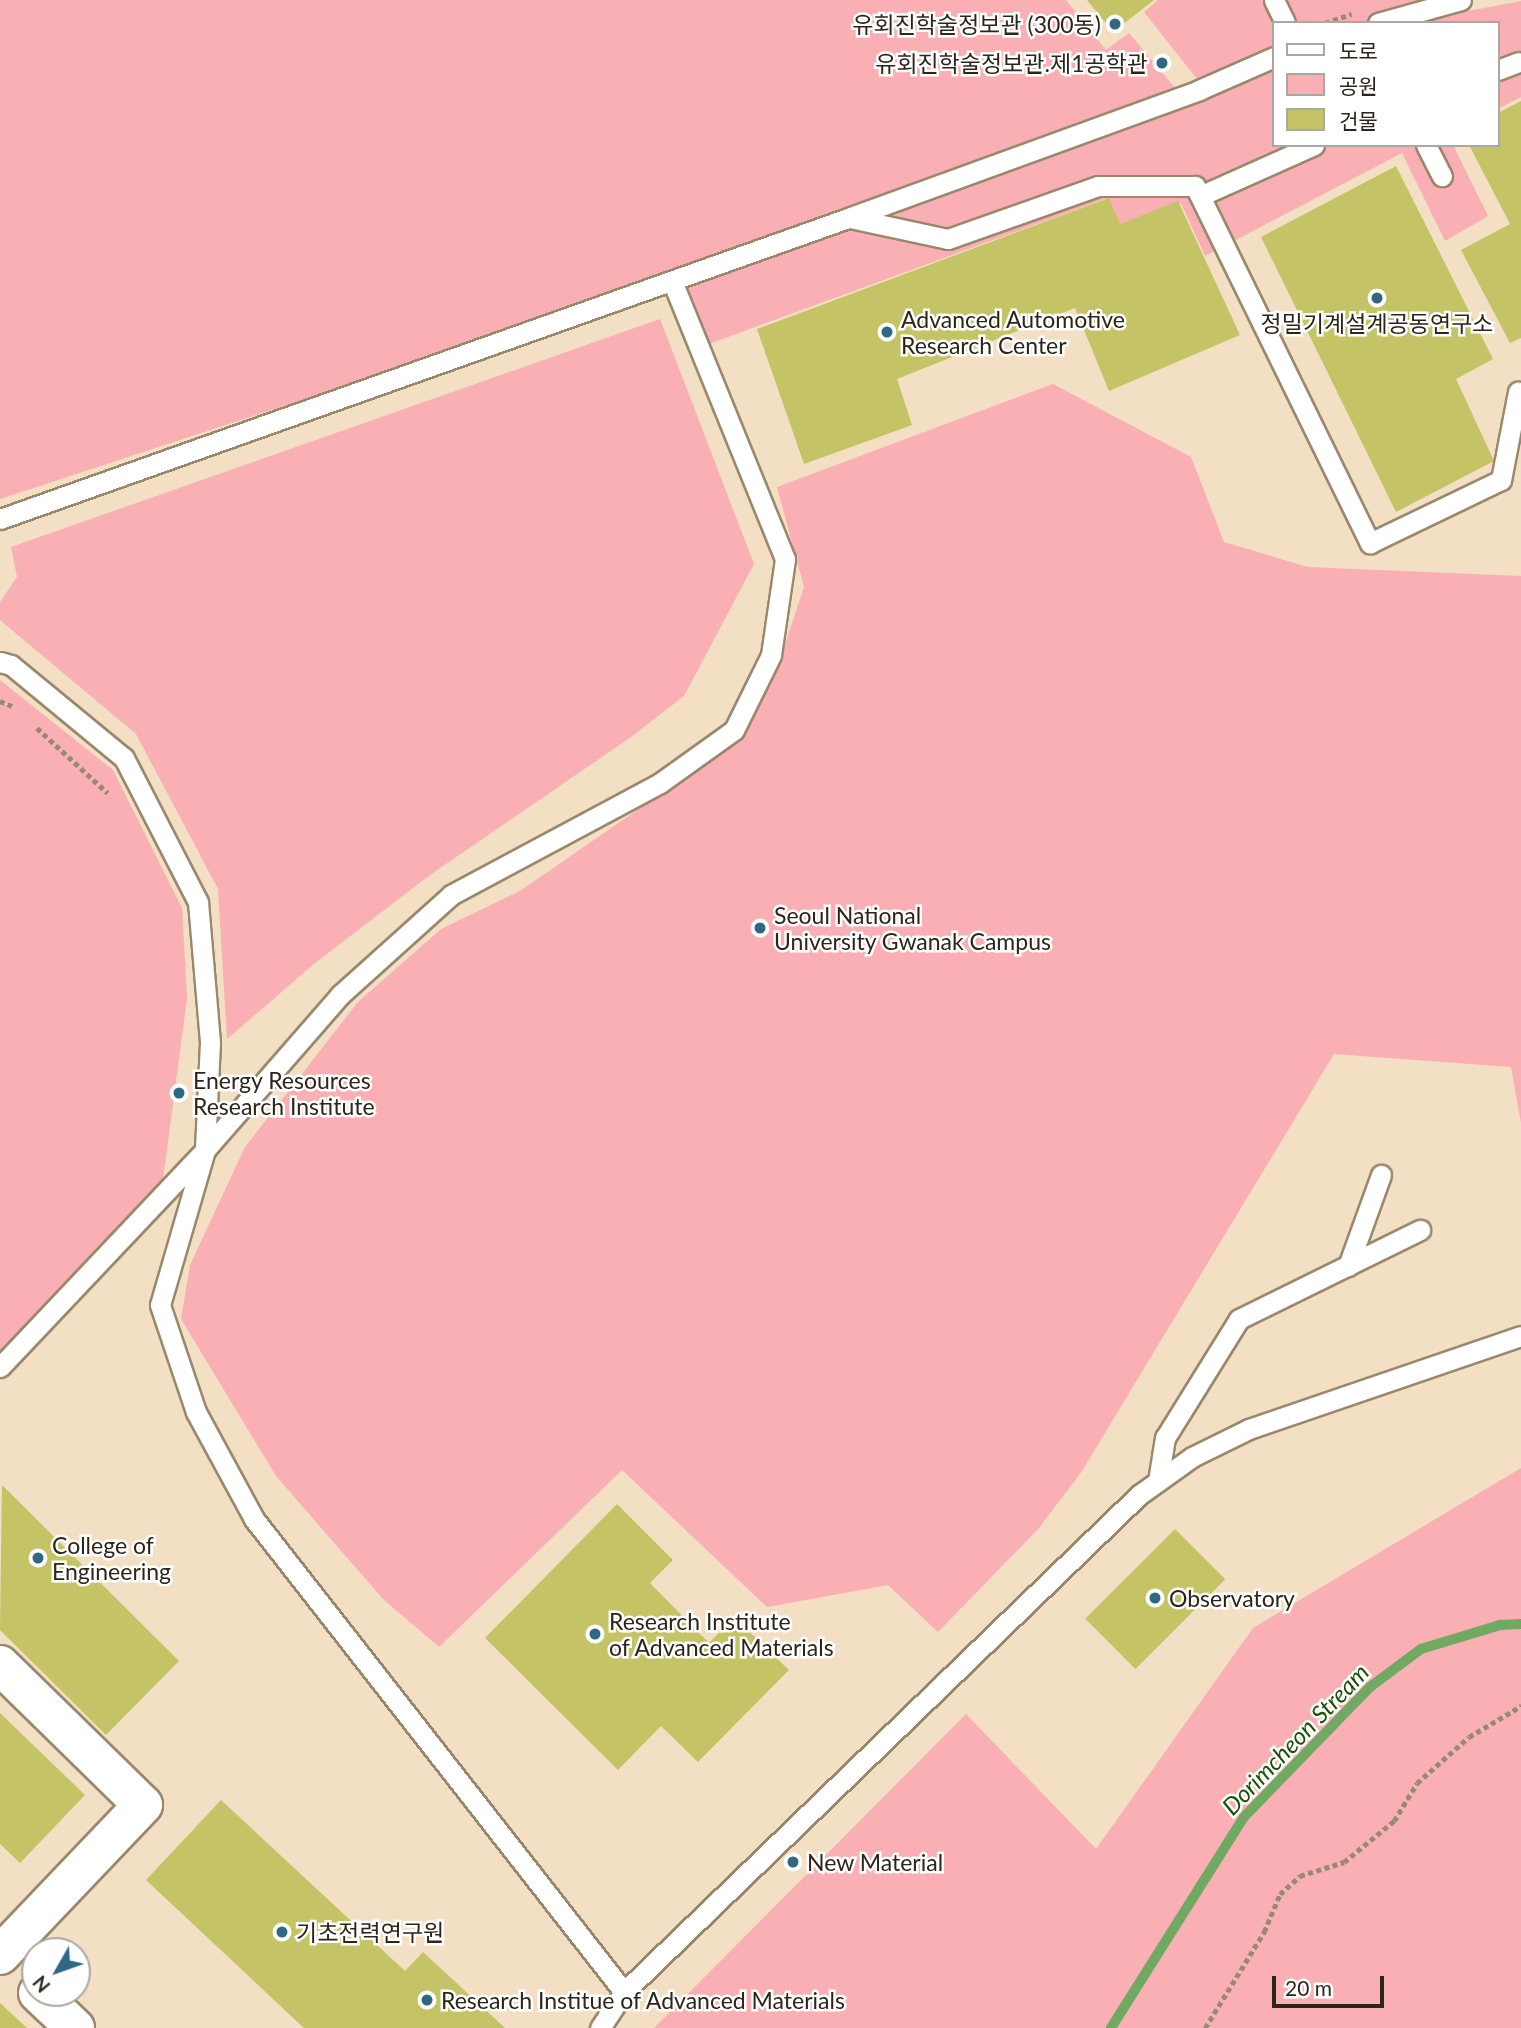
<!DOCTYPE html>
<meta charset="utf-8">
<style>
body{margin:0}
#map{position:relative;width:1521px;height:2028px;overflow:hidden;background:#f3dfc3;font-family:Lato,"Noto Sans KR",sans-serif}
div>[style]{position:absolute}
.green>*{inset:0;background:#f9afb3}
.stream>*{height:10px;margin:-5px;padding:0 5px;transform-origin:5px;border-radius:5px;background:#70a961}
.building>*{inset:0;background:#c4c365;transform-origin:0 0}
.path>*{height:4.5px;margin-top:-2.25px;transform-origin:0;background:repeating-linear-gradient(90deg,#978975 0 5px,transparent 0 8.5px)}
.roads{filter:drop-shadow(2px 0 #9a886d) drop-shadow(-2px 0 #9a886d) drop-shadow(0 2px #9a886d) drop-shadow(0 -2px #9a886d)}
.service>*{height:19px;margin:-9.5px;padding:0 9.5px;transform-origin:9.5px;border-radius:9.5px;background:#fff}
.minor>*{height:38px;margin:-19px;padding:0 19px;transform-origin:19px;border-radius:19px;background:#fff}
.dots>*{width:19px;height:19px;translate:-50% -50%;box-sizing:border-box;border:4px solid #fff;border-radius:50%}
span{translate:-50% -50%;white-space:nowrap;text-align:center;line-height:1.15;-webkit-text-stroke:5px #fff;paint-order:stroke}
.poi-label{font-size:23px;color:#2c251a}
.right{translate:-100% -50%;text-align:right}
.left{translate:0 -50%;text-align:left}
.water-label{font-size:24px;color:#1a5205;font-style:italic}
.legend{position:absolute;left:1272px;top:21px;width:228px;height:126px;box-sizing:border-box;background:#fff;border:2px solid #aba8a3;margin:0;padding:9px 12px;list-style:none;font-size:21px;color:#2c251a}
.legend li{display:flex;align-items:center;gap:14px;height:35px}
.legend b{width:35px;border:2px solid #aba8a3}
.north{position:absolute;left:21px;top:1937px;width:70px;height:70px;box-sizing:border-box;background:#fff;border:2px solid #aba8a3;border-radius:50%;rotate:230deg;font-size:19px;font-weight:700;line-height:28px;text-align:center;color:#2c251a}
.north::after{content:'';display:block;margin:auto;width:24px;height:32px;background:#306781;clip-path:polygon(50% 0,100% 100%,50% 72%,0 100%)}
.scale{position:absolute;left:1272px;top:1976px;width:112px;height:32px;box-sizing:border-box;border:4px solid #2c251a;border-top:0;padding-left:9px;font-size:21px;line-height:24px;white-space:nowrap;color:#2c251a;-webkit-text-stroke:5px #fff;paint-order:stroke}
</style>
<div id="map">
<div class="green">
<div style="clip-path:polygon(0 0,1066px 0,1106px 50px,1129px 33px,1181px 95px,1274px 60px,1274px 145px,1453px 145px,1488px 216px,1445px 241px,1402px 153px,1205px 256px,1181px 203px,1120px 224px,1108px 198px,698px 348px,672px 281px,833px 226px,0 499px)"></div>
<div style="clip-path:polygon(1158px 0,1450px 0,1376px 23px,1274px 23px,1274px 56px,1201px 84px,1144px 12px)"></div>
<div style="clip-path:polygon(1521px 1px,1521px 97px,1498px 109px,1498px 23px,1405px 23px)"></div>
<div style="clip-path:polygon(660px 319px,754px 564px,684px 696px,631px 737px,430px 875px,315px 963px,227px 1039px,218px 889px,136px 734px,0 620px,0 602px,17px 577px,11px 547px)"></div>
<div style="clip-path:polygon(1053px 384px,1191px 457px,1224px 542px,1308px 567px,1521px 576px,1521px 1123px,1511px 1067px,1334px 1054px,1082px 1471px,1039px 1528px,938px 1632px,888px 1585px,767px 1607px,622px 1470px,439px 1647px,383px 1599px,276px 1476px,181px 1319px,190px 1265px,245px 1147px,358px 1002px,441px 929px,520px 891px,740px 739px,781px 656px,804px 587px,777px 487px)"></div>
<div style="clip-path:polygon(0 680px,113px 770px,182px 908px,187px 998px,163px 1179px,0 1359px)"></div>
<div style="clip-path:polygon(1521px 1468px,1521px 2028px,654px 2028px,966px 1714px,1096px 1849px,1253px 1628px)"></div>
</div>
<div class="stream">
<div style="left:1111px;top:2028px;width:249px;rotate:-57.8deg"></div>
<div style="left:1244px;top:1817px;width:181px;rotate:-45.9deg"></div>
<div style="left:1370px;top:1687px;width:64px;rotate:-36.7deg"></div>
<div style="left:1421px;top:1649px;width:83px;rotate:-16.9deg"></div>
<div style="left:1500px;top:1625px;width:21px;rotate:-3deg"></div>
</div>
<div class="building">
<div style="clip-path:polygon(1087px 0,1154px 0,1113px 32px)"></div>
<div style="clip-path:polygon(1521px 101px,1521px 338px,1510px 343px,1461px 250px,1510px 224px,1469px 145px,1498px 145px,1498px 113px)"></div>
<div style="clip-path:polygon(1396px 166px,1493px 359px,1456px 379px,1494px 461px,1396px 512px,1261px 237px)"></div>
<div style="clip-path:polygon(1109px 198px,1120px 224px,1178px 201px,1240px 335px,1109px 391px,1075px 308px,897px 379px,912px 425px,804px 464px,757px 329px)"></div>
<div style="clip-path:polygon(2px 1485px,179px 1661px,106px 1735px,0 1630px)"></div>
<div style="clip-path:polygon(617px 1504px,673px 1560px,650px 1583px,709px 1643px,734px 1617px,789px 1670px,698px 1762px,661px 1726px,618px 1770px,485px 1638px)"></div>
<div style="left:1175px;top:1529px;width:71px;height:127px;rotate:45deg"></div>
<div style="clip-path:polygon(0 1713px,85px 1795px,20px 1863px,0 1844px)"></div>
<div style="clip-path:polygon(221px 1800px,405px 1971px,423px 1952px,505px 2028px,304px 2028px,146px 1880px)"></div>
<div style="clip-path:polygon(0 2003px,27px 2028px,0 2028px)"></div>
</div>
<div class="path">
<div style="left:1325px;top:23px;width:28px;rotate:-19deg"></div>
<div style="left:0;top:701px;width:13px;rotate:23deg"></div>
<div style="left:37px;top:728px;width:96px;rotate:42.5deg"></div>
<div style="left:1205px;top:2028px;width:113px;rotate:-58.4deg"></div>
<div style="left:1264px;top:1932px;width:41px;rotate:-67.2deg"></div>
<div style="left:1280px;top:1894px;width:27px;rotate:-42deg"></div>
<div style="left:1300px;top:1876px;width:46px;rotate:-17.7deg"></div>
<div style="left:1344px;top:1862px;width:65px;rotate:-39.4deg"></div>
<div style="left:1394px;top:1821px;width:44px;rotate:-58.8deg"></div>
<div style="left:1417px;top:1783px;width:69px;rotate:-41.5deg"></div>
<div style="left:1469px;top:1737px;width:61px;rotate:-30.8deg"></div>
</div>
<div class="roads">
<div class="service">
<div style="left:1274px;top:0;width:25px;rotate:64deg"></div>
<div style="left:1378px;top:23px;width:86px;rotate:-15.5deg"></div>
<div style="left:1498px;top:70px;width:22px;rotate:-21deg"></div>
<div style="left:1426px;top:145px;width:35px;rotate:63deg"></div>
<div style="left:1200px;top:196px;width:125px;rotate:-24.1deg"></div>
<div style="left:850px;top:218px;width:100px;rotate:12.1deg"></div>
<div style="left:948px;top:239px;width:159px;rotate:-19.5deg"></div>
<div style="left:1098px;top:186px;width:97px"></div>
<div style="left:1195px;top:186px;width:398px;rotate:63.9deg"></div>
<div style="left:1370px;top:543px;width:145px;rotate:-25.7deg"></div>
<div style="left:1501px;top:480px;width:90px;rotate:-79.1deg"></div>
<div style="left:0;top:519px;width:900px;rotate:-19.54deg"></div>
<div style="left:848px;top:218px;width:374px;rotate:-20deg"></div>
<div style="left:1199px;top:90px;width:82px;rotate:-23.7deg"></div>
<div style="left:0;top:662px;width:11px;rotate:15deg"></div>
<div style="left:11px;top:665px;width:146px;rotate:39.5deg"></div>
<div style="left:124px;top:758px;width:162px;rotate:62.8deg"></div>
<div style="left:198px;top:902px;width:141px;rotate:85.1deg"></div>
<div style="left:210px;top:1042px;width:108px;rotate:92.7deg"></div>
<div style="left:205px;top:1150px;width:161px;rotate:106.2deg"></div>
<div style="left:160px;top:1305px;width:113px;rotate:71.4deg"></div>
<div style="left:196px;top:1412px;width:122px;rotate:61.5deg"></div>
<div style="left:254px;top:1519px;width:601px;rotate:51.97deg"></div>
<div style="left:1348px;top:1266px;width:97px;rotate:-70.1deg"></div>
<div style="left:0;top:1367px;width:299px;rotate:-46.6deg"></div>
<div style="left:205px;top:1150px;width:206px;rotate:-48.9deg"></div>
<div style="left:340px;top:995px;width:149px;rotate:-42deg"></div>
<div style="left:451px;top:895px;width:237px;rotate:-28.2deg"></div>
<div style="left:660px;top:783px;width:91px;rotate:-35.6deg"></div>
<div style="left:734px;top:730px;width:84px;rotate:-63.7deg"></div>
<div style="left:771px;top:655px;width:97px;rotate:-81.7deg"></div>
<div style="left:785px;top:559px;width:300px;rotate:-112.1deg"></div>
<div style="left:1158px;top:1481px;width:44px;rotate:-80.8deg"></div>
<div style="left:1165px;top:1438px;width:140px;rotate:-58.1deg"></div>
<div style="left:1239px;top:1319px;width:202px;rotate:-26.2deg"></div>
<div style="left:600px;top:2028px;width:43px;rotate:-56.3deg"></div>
<div style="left:624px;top:1992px;width:716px;rotate:-43.98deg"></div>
<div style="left:1139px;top:1495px;width:65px;rotate:-35.6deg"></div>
<div style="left:1192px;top:1457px;width:64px;rotate:-26.2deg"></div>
<div style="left:1249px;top:1429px;width:287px;rotate:-18.9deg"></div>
</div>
<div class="minor">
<div style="left:0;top:1665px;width:200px;rotate:44.4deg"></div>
<div style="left:143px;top:1805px;width:207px;rotate:133.6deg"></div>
<div style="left:38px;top:1993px;width:51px;rotate:43.4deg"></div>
</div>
</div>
<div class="dots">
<div style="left:1115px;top:24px;background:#306781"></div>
<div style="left:1162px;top:63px;background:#306781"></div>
<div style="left:1377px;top:298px;background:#306781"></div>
<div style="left:887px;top:332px;background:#306781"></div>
<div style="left:760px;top:928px;background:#306781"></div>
<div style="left:179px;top:1093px;background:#306781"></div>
<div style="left:38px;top:1558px;background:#306781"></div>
<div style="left:1155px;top:1598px;background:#306781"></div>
<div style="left:595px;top:1634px;background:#306781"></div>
<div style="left:793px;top:1862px;background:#306781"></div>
<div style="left:282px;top:1932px;background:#306781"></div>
<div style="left:427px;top:2000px;background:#306781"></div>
</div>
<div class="poi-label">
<span class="right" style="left:1101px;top:24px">유회진학술정보관 (300동)</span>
<span class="right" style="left:1148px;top:63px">유회진학술정보관.제1공학관</span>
<span class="left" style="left:901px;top:332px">Advanced Automotive<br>Research Center</span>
<span style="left:1377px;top:323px">정밀기계설계공동연구소</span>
<span class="left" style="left:774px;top:928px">Seoul National<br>University Gwanak Campus</span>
<span class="left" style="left:193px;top:1093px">Energy Resources<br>Research Institute</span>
<span class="left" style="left:52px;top:1558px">College of<br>Engineering</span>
<span class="left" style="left:1169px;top:1598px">Observatory</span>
<span class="left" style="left:609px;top:1634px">Research Institute<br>of Advanced Materials</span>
<span class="left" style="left:807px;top:1862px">New Material</span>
<span class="left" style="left:296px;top:1932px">기초전력연구원</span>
<span class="left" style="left:441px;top:2000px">Research Institue of Advanced Materials</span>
</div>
<div class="water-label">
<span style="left:1295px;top:1739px;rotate:-46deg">Dorimcheon Stream</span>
</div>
<ul class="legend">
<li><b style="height:9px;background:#fff"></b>도로</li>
<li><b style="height:19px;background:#f9afb3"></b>공원</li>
<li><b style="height:19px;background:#c4c365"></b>건물</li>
</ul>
<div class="north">N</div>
<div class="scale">20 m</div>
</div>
